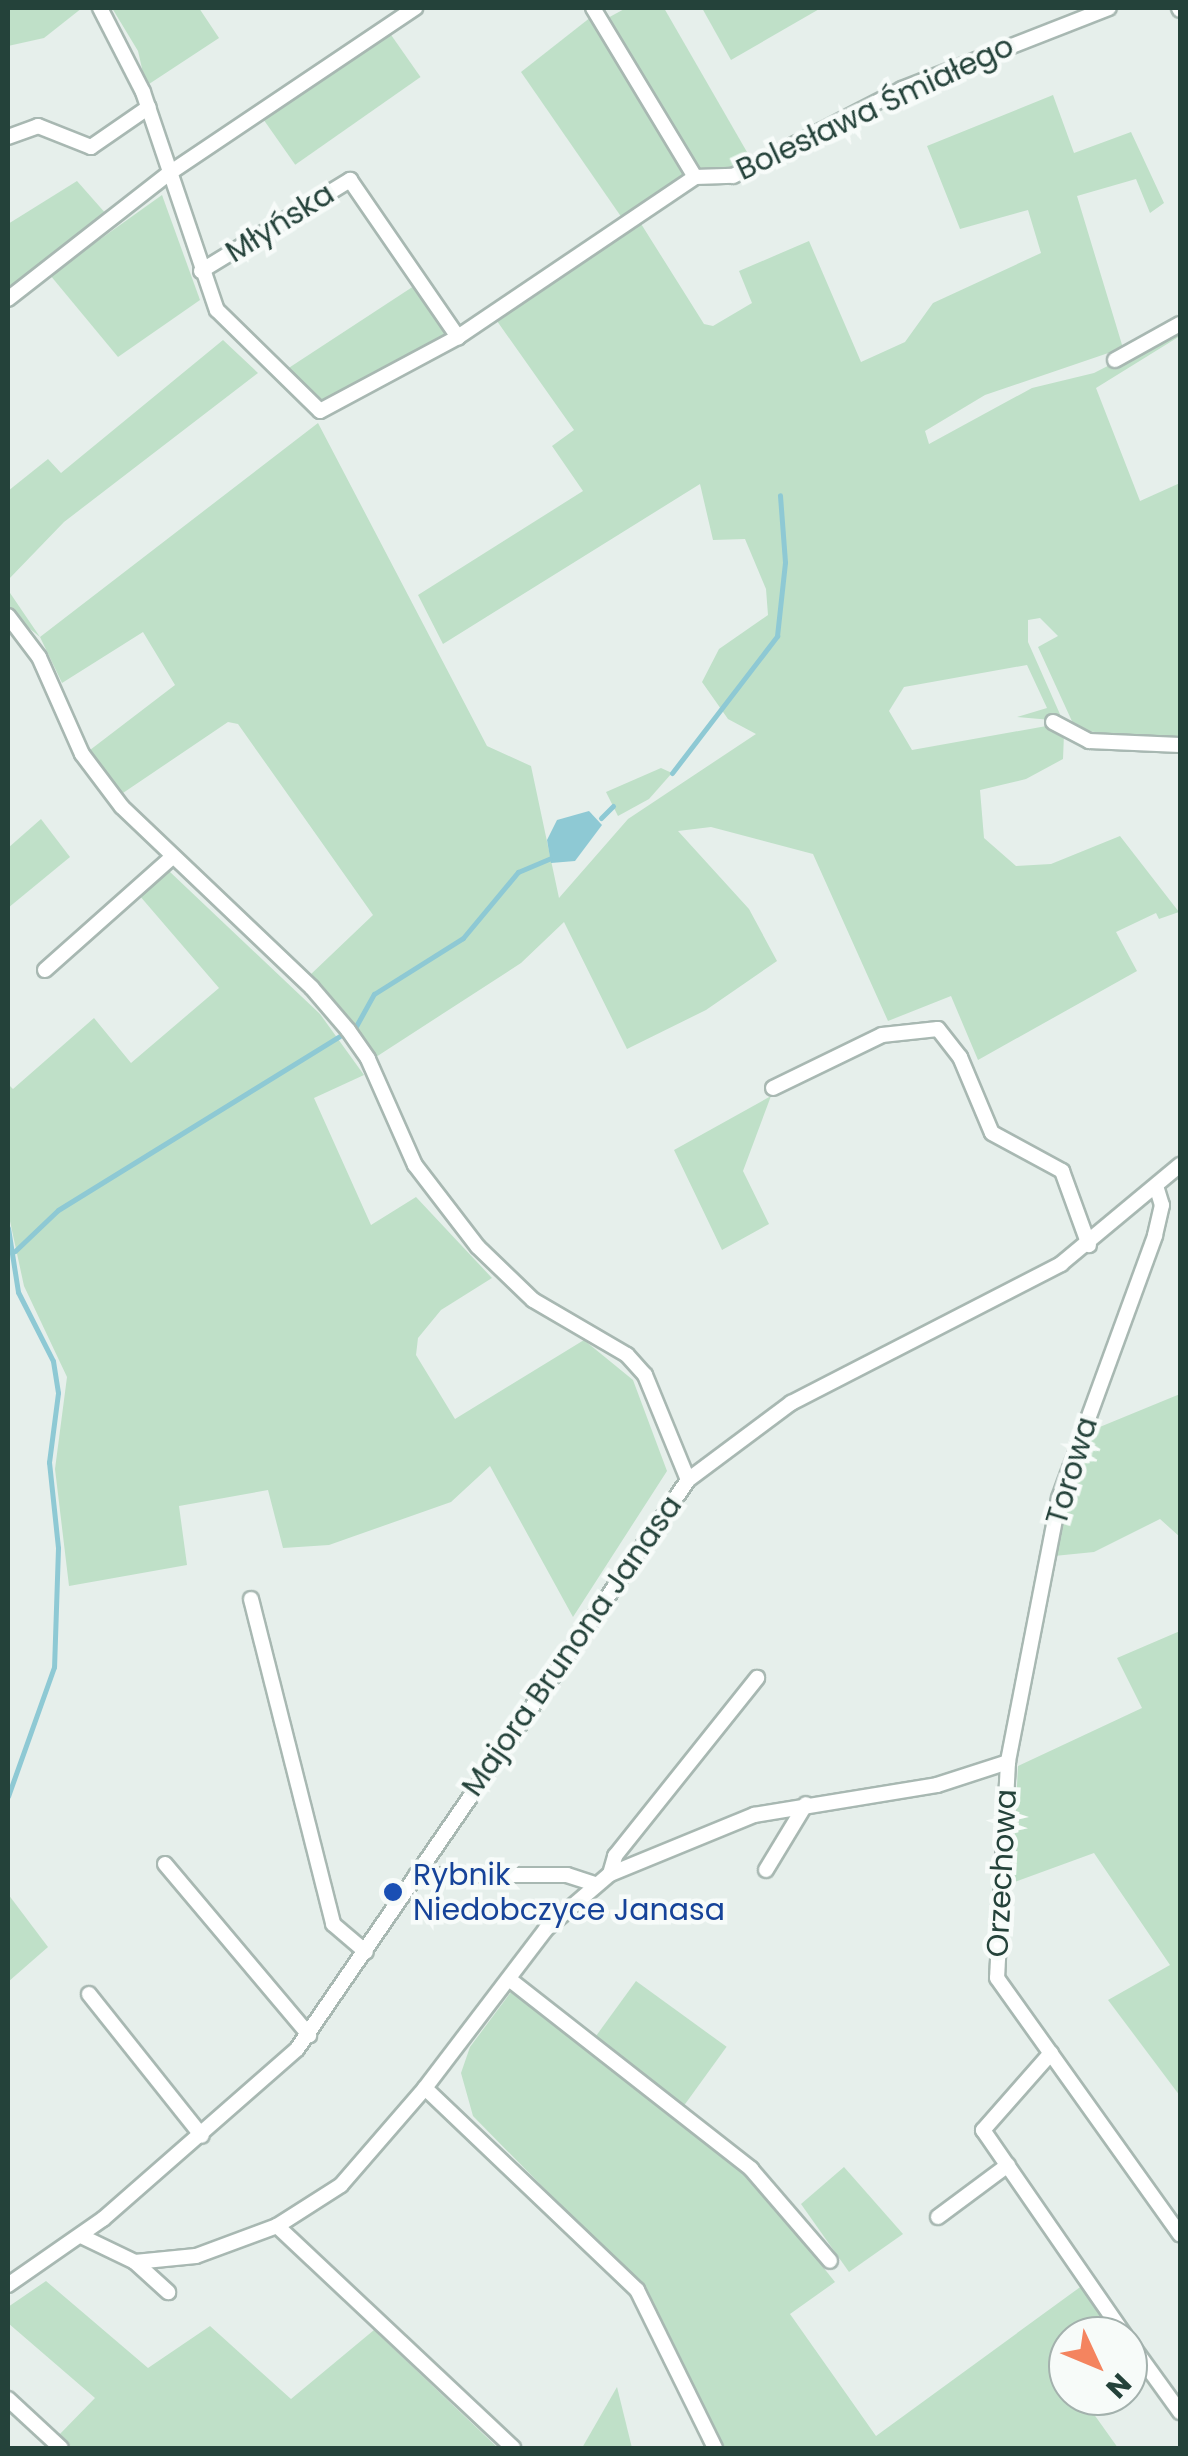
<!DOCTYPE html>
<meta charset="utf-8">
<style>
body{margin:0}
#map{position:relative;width:1188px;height:2456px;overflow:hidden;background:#e6efeb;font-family:Poppins,sans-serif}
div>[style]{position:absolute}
.green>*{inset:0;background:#bfe0c8;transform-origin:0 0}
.water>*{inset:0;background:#8ec9d4}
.stream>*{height:5px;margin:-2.5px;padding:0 2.5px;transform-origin:2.5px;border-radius:2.5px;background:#8ec9d4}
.roads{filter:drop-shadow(2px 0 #a8b8b2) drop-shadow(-2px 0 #a8b8b2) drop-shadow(0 2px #a8b8b2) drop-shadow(0 -2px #a8b8b2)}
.minor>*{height:14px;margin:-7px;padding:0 7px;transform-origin:7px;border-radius:7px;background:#fff}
.dots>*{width:28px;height:28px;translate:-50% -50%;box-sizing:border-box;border:5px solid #f7fbf9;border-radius:50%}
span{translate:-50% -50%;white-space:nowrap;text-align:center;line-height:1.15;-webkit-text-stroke:9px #f7fbf9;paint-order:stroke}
.street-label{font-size:30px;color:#24423a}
.transit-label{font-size:30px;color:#164399}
.left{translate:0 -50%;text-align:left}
.frame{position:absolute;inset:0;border:10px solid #24423a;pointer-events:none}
.north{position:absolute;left:1048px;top:2316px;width:100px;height:100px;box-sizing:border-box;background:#f7fbf9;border:2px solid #a3b1ad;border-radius:50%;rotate:134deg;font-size:28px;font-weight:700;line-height:40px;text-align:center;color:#24423a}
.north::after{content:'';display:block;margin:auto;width:35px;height:45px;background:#f4845f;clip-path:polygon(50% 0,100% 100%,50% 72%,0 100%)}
</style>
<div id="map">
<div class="green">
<div style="clip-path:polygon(8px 8px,82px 8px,44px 38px,8px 46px)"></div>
<div style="clip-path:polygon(112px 8px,199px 8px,219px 38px,146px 86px,138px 51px)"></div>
<div style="clip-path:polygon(626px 8px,664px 8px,751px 159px,728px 170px,695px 169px,606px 19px)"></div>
<div style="clip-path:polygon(702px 8px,821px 8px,731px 60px)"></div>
<div style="clip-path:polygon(591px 17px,687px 176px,622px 218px,521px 72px)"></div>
<div style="left:389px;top:32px;width:55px;height:153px;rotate:55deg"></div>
<div style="clip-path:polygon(1053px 95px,1074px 153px,1131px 132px,1164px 203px,1150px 213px,1136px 179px,1077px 196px,1123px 348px,985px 395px,925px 431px,929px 444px,1032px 388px,1094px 373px,1180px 329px,1180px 336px,1096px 388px,1140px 501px,1180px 483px,1180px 741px,1076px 730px,1038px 647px,1058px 636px,1040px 618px,1028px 620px,1028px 642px,1063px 721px,1017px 717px,1047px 708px,1027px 665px,904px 687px,889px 711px,912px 750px,1052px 725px,1064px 734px,1063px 759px,1026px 779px,980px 790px,984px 838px,1016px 866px,1051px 864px,1120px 836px,1179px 912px,1159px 919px,1156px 913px,1116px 932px,1137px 971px,978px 1060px,951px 996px,888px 1021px,813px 854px,711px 827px,678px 831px,749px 909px,777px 961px,706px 1010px,627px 1049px,564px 922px,521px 963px,376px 1057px,309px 976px,373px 915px,238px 724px,228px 722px,120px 795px,90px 750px,175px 685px,143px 632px,62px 683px,40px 637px,8px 611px,8px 590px,40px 637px,318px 423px,487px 746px,531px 766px,559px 898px,628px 819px,756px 734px,728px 719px,702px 682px,719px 649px,768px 615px,766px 589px,745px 539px,713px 540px,700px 484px,443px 644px,418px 595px,583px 491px,552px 446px,574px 430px,497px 321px,638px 219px,704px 324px,713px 326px,752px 303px,739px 271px,809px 241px,861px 362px,905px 342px,933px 303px,1041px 253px,1028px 210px,960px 229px,927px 146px)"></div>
<div style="clip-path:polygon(77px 181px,107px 215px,8px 290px,8px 224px)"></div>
<div style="clip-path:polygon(162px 195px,200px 300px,118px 357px,50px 275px)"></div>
<div style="clip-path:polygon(417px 284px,452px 334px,322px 404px,281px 373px)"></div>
<div style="clip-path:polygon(223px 340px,258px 373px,64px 522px,8px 580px,8px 491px,48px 459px,61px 473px)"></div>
<div style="clip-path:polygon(661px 768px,672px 773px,649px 799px,618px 816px,606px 792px)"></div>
<div style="clip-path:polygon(41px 819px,70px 857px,8px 908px,8px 848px)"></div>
<div style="clip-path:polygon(169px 871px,320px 1014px,364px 1075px,314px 1098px,371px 1225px,416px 1197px,492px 1278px,441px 1310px,418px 1338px,416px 1355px,455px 1419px,584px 1340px,633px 1380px,667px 1471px,573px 1617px,490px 1466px,451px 1502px,329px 1545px,283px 1548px,268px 1490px,179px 1506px,187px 1565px,69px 1586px,55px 1469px,67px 1377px,24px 1286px,8px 1212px,8px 1084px,13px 1089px,94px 1018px,131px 1063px,219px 988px,139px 895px)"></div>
<div style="clip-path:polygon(771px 1096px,743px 1171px,769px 1224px,722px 1250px,674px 1150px)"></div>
<div style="clip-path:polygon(1180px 1394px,1180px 1537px,1160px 1519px,1094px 1552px,1054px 1556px,1090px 1431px)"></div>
<div style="clip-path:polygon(1180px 1631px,1180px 2096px,1108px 2000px,1170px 1965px,1094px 1853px,1012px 1883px,1018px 1766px,1142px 1708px,1117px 1658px)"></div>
<div style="clip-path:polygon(8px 1894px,48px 1947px,8px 1982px)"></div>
<div style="left:636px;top:1981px;width:112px;height:73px;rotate:36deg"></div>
<div style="clip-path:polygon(511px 1992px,751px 2177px,835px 2282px,790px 2314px,876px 2436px,1083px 2285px,1119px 2336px,1068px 2336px,1068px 2396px,1081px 2396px,1118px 2448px,720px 2448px,643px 2289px,473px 2116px,461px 2073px,470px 2047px)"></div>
<div style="clip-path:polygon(844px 2167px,903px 2234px,849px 2272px,801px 2204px)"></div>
<div style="clip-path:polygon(46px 2281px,148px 2368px,210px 2326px,291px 2399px,374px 2330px,498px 2448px,73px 2448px,58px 2436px,95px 2398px,8px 2323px,8px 2307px)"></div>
<div style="clip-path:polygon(617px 2387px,632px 2448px,582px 2448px)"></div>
</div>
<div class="water">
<div style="clip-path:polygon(589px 811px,602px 825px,575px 861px,551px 863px,547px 840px,557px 820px)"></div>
</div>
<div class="stream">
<div style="left:672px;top:773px;width:173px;rotate:-52.5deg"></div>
<div style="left:777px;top:636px;width:74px;rotate:-83.8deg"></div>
<div style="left:785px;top:562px;width:67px;rotate:-94.3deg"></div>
<div style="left:601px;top:818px;width:17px;rotate:-45deg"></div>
<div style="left:355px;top:1028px;width:39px;rotate:-61deg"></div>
<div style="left:374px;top:994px;width:105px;rotate:-32.2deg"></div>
<div style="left:463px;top:938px;width:86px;rotate:-50.2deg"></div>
<div style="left:518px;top:872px;width:34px;rotate:-23deg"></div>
<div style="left:8px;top:1228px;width:65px;rotate:81.1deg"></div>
<div style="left:18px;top:1292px;width:77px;rotate:63.1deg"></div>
<div style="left:53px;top:1361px;width:32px;rotate:81deg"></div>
<div style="left:58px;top:1393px;width:70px;rotate:97.4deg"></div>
<div style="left:49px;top:1462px;width:86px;rotate:84deg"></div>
<div style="left:58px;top:1548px;width:119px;rotate:91.9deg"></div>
<div style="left:54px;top:1667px;width:137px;rotate:109.6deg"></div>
<div style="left:15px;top:1251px;width:59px;rotate:-43.6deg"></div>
<div style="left:58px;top:1210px;width:331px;rotate:-31.7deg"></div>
</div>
<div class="roads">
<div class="minor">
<div style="left:100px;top:8px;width:94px;rotate:62.9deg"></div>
<div style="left:143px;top:92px;width:230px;rotate:71.3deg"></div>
<div style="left:217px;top:310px;width:144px;rotate:44.4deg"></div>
<div style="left:320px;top:411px;width:157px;rotate:-28.2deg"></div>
<div style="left:458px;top:337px;width:286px;rotate:-34deg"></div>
<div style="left:593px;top:8px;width:197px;rotate:58.9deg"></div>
<div style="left:1179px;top:8px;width:2px;rotate:63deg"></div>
<div style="left:8px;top:137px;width:32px;rotate:-20deg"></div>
<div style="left:38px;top:126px;width:57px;rotate:21.6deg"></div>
<div style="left:91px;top:147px;width:70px;rotate:-34.6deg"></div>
<div style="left:695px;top:177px;width:38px;rotate:-2deg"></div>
<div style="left:733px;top:176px;width:190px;rotate:-27.2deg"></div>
<div style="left:902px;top:89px;width:222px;rotate:-21.4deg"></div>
<div style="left:201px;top:271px;width:175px;rotate:-31.4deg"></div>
<div style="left:350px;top:180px;width:191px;rotate:55.5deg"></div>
<div style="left:8px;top:299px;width:203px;rotate:-38deg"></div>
<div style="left:168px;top:174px;width:298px;rotate:-33.9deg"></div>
<div style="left:1115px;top:360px;width:74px;rotate:-29deg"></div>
<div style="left:8px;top:616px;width:51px;rotate:52.9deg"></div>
<div style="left:39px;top:657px;width:106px;rotate:66.1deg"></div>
<div style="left:82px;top:754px;width:66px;rotate:53deg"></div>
<div style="left:122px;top:807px;width:262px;rotate:43.6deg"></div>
<div style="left:312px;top:988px;width:55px;rotate:49.4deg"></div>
<div style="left:348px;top:1030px;width:35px;rotate:55deg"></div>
<div style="left:368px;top:1059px;width:116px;rotate:66.1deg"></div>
<div style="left:415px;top:1165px;width:103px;rotate:52.5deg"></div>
<div style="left:478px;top:1247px;width:76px;rotate:43.9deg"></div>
<div style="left:533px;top:1300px;width:109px;rotate:30.3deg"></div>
<div style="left:627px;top:1355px;width:27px;rotate:48deg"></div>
<div style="left:645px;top:1375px;width:113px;rotate:67.7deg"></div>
<div style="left:1053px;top:722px;width:41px;rotate:27.8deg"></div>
<div style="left:1089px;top:741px;width:91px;rotate:2.5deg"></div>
<div style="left:45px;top:970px;width:169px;rotate:-41.6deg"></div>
<div style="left:773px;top:1088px;width:121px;rotate:-25.9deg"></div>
<div style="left:882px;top:1035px;width:56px;rotate:-6.1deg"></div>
<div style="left:938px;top:1029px;width:36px;rotate:52deg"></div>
<div style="left:960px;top:1057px;width:82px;rotate:67.2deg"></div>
<div style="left:992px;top:1133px;width:80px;rotate:28.5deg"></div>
<div style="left:1062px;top:1171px;width:79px;rotate:70deg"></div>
<div style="left:1157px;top:1189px;width:17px;rotate:73deg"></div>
<div style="left:1162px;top:1205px;width:32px;rotate:103deg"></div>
<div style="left:1155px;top:1236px;width:280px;rotate:110.1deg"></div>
<div style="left:1059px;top:1499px;width:268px;rotate:101deg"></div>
<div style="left:1008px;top:1762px;width:216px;rotate:92.9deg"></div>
<div style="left:997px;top:1978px;width:315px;rotate:54.5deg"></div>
<div style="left:251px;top:1599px;width:335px;rotate:75.8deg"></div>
<div style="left:333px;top:1924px;width:43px;rotate:40.3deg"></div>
<div style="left:165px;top:1864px;width:224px;rotate:49.9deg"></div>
<div style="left:766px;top:1870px;width:77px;rotate:-58.8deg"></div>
<div style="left:610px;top:1874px;width:19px;rotate:-74deg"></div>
<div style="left:615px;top:1856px;width:228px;rotate:-51.4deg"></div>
<div style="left:416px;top:1875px;width:151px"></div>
<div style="left:567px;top:1875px;width:28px;rotate:18deg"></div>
<div style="left:509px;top:1979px;width:308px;rotate:38.1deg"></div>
<div style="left:751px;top:2169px;width:121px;rotate:49.3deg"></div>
<div style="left:89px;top:1994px;width:181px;rotate:51.5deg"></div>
<div style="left:1051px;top:2053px;width:103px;rotate:131.4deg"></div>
<div style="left:983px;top:2130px;width:250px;rotate:55.4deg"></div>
<div style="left:425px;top:2088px;width:293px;rotate:43.6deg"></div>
<div style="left:637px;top:2290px;width:176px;rotate:63.7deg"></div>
<div style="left:938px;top:2217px;width:87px;rotate:-36.6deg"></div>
<div style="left:277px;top:2226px;width:324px;rotate:43.2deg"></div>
<div style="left:81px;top:2236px;width:60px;rotate:25.7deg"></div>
<div style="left:135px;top:2262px;width:61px;rotate:-5.6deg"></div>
<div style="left:196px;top:2256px;width:86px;rotate:-20.3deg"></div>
<div style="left:277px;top:2226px;width:76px;rotate:-32.6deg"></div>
<div style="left:341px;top:2185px;width:128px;rotate:-49.1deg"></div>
<div style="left:425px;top:2088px;width:200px;rotate:-52.7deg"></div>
<div style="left:546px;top:1929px;width:84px;rotate:-40.7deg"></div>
<div style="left:610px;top:1874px;width:156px;rotate:-22.3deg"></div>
<div style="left:754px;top:1815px;width:185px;rotate:-9.3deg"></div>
<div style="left:937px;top:1785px;width:75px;rotate:-17.9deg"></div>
<div style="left:135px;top:2262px;width:45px;rotate:42.3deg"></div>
<div style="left:8px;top:2285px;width:116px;rotate:-34.8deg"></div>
<div style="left:103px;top:2219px;width:258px;rotate:-41.2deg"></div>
<div style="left:297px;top:2049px;width:690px;rotate:-55.5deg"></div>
<div style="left:688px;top:1480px;width:129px;rotate:-36.8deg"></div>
<div style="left:791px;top:1403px;width:304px;rotate:-27.2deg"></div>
<div style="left:1061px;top:1264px;width:155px;rotate:-39.8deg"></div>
<div style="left:1128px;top:2340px;width:89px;rotate:54.2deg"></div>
<div style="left:8px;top:2399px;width:72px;rotate:42.8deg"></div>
</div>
</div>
<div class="dots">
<div style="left:393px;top:1892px;background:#1a4fb4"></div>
</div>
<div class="street-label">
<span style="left:875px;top:108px;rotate:-25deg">Bolesława Śmiałego</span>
<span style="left:280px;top:223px;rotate:-32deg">Młyńska</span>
<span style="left:1072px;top:1471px;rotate:-73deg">Torowa</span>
<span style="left:572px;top:1646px;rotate:-55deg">Majora Brunona Janasa</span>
<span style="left:1002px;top:1873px;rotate:-87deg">Orzechowa</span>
</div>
<div class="transit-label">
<span class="left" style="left:413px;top:1892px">Rybnik<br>Niedobczyce Janasa</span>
</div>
<div class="frame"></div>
<div class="north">N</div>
</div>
